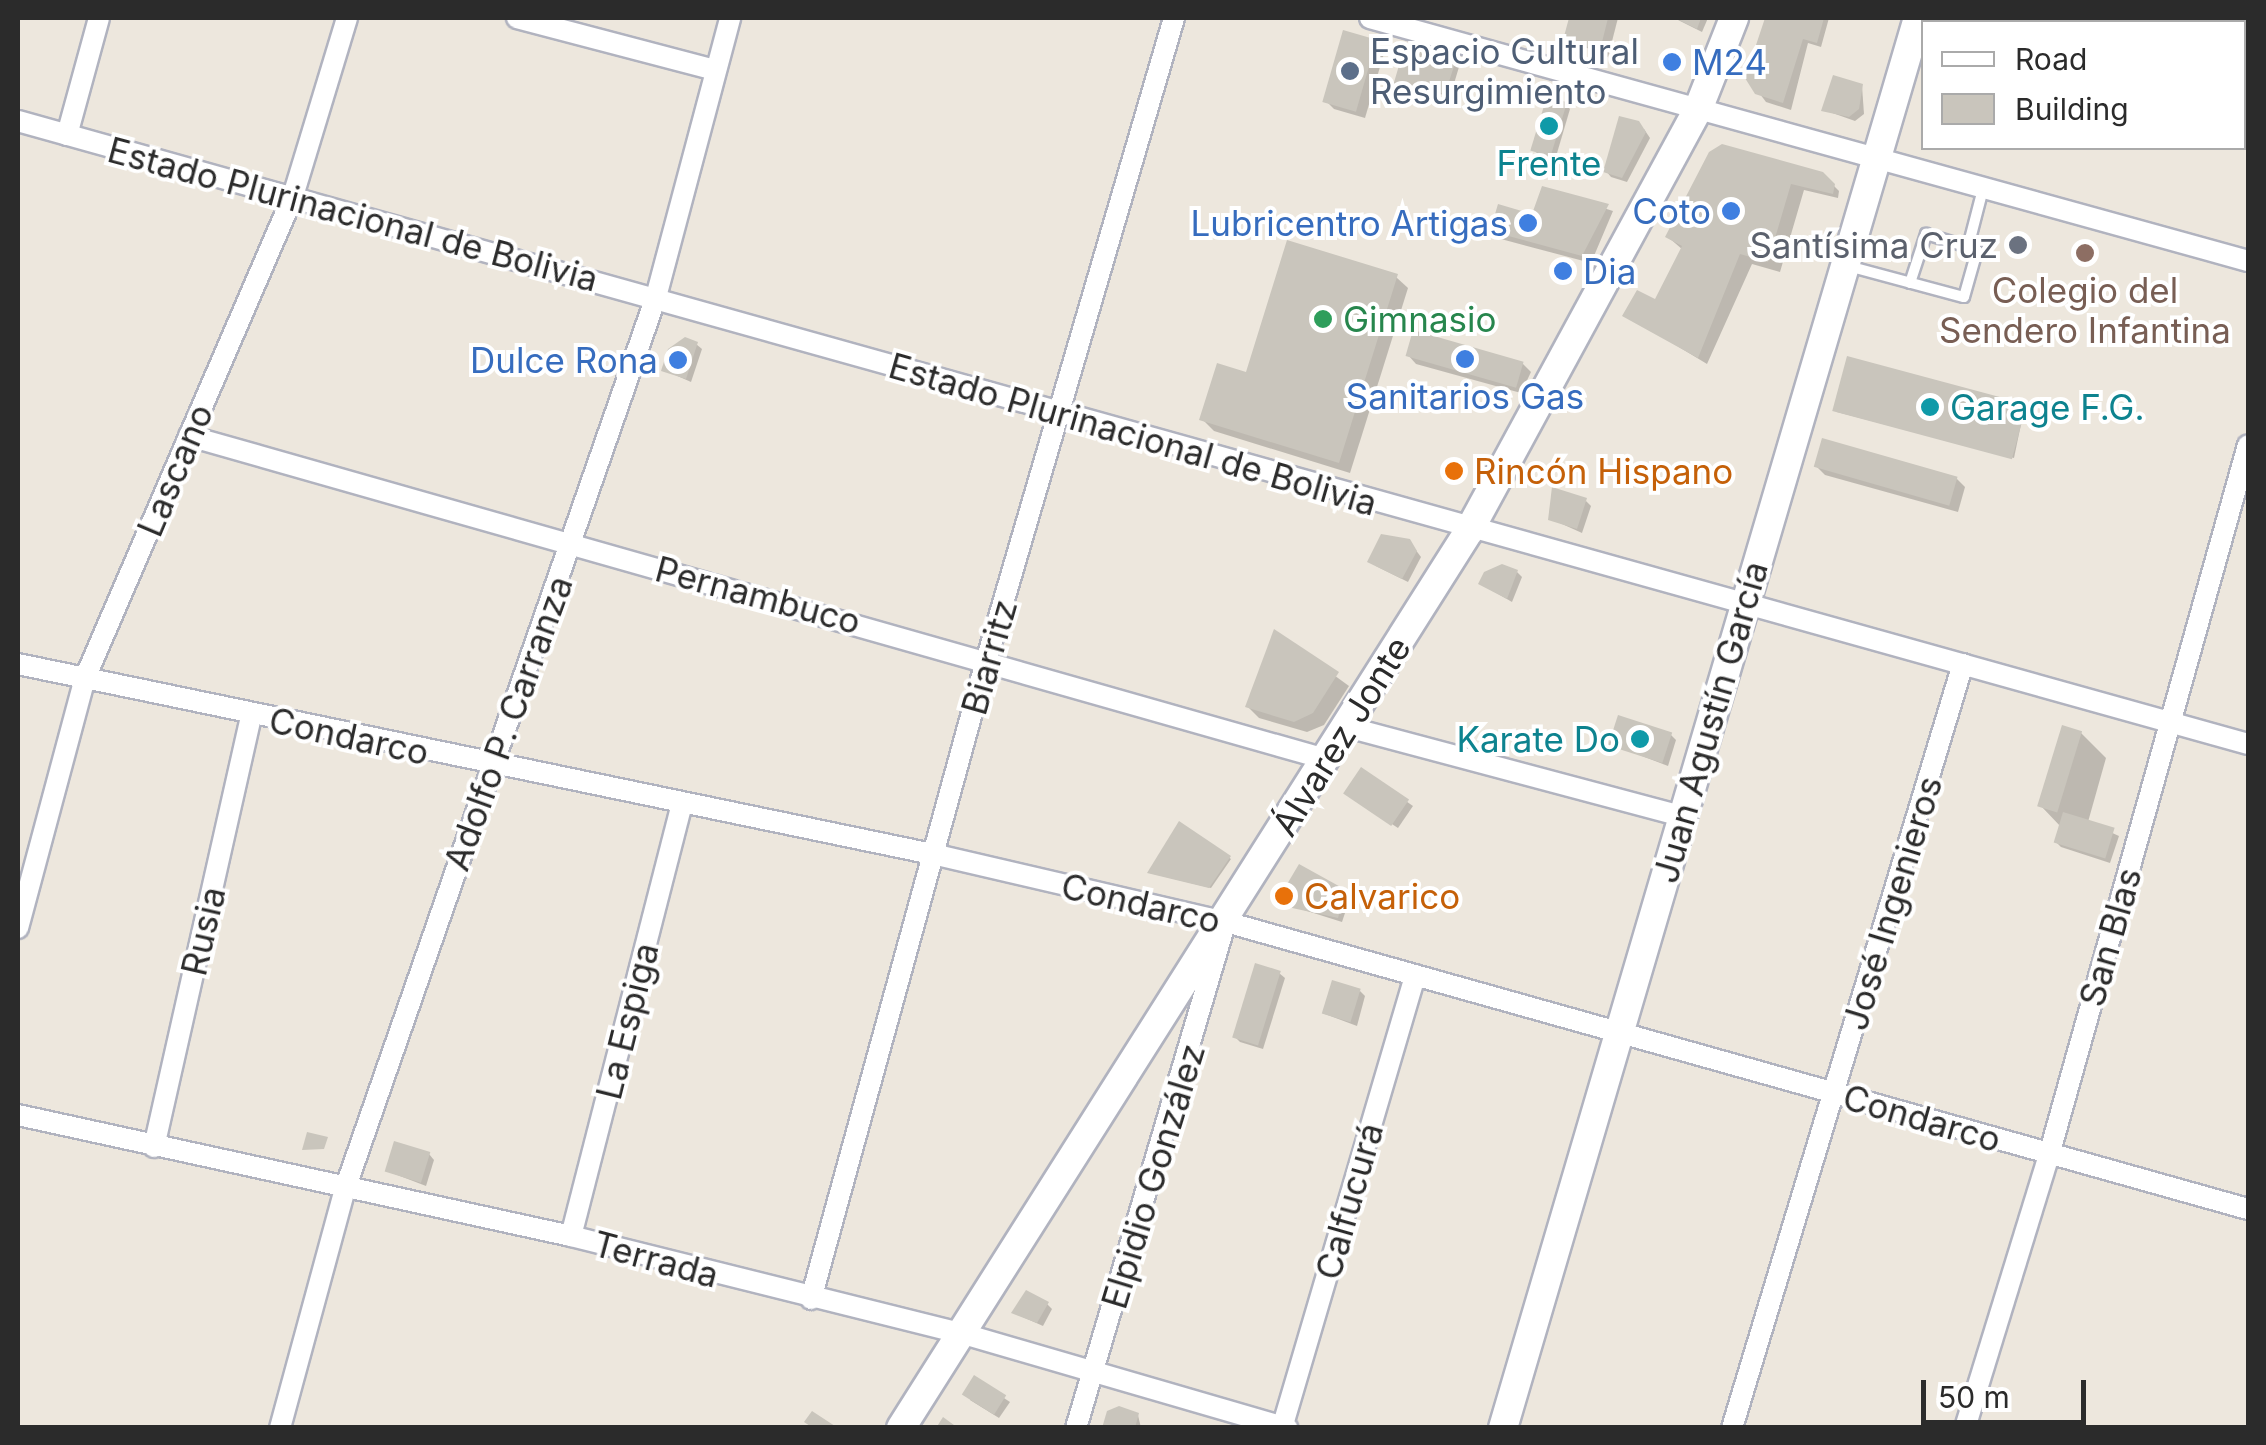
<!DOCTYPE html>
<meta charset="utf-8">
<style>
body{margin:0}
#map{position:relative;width:2266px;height:1445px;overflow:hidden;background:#ede7dd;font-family:Inter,sans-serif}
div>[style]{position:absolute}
.shadow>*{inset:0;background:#0003}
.building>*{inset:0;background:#c9c5bc;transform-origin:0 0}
.roads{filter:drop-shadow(2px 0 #b1b3bf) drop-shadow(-2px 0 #b1b3bf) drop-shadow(0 2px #b1b3bf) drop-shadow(0 -2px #b1b3bf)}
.lane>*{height:10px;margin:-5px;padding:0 5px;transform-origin:5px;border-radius:5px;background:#fff}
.street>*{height:20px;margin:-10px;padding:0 10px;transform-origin:10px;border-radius:10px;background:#fff}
.secondary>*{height:28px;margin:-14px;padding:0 14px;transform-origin:14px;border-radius:14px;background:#fff}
.dots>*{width:28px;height:28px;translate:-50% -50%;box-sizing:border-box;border:5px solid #fff;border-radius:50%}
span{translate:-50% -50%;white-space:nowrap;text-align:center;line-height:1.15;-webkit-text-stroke:8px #fff;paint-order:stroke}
.service-label{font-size:35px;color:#4e5e75}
.left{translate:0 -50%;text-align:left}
.shop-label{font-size:35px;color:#366cbe}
.right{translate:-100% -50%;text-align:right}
.culture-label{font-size:35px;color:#0d838f}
.street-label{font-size:35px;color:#2b2b2b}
.worship-label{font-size:35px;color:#5b616d}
.education-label{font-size:35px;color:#785e54}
.leisure-label{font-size:35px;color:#27864d}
.food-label{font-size:35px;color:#c56008}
.frame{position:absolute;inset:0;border:20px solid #2b2b2b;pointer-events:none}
.legend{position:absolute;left:1921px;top:20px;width:325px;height:130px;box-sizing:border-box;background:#fff;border:2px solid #aaa;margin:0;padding:12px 18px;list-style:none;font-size:30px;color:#2b2b2b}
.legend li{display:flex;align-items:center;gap:20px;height:50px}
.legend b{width:50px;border:2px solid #aaa}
.scale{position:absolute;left:1921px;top:1380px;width:165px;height:45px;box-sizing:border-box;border:5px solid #2b2b2b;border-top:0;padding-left:12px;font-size:30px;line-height:35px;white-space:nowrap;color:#2b2b2b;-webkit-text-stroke:8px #fff;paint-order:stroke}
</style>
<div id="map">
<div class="shadow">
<div style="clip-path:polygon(1571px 18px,1618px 18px,1608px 57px,1566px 39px)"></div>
<div style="clip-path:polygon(1674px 18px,1708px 18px,1702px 32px)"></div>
<div style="clip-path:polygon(1767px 18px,1829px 18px,1821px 47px,1808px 43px,1791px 110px,1766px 102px,1748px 78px)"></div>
<div style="clip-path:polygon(1376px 42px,1385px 50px,1365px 118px,1334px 109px,1326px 101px)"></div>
<div style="clip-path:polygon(1454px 62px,1459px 67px,1450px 97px,1427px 90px,1421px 108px,1393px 96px)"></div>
<div style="clip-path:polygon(1862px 86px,1864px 114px,1855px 121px,1824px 110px)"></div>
<div style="clip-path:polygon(1565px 104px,1570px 109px,1555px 160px,1539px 155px,1534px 150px)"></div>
<div style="clip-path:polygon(1644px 129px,1650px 138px,1627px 182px,1611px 177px,1606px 171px)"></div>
<div style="clip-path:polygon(1711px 154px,1822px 174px,1839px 191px,1838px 198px,1804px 190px,1780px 272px,1752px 264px,1707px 364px,1626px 315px,1668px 311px,1683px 250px,1668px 237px)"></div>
<div style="clip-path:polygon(1544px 189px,1613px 211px,1591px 263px,1501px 239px,1493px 230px,1533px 217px)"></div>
<div style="clip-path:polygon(1396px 277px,1408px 288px,1350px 473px,1214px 431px,1202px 419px,1248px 375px)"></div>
<div style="clip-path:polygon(1414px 333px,1523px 364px,1531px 372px,1521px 393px,1416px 364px,1408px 355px)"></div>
<div style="clip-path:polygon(696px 344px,702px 349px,691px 382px,664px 370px)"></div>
<div style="clip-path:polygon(2025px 405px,2014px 458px,1837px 412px)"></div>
<div style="clip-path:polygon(1817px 467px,1957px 479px,1965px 487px,1958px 512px,1825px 475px)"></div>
<div style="clip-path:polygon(1586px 501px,1591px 506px,1582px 533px,1551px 519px)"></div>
<div style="clip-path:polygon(1409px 541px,1421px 557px,1408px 582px,1376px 566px)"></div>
<div style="clip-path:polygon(1517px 572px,1522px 577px,1512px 602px,1481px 584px)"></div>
<div style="clip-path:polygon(1276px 633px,1349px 686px,1324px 725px,1307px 732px,1259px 718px,1248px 707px)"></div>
<div style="clip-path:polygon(2081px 733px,2106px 758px,2088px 822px,2119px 836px,2110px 863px,2061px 847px,2056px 842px,2061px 827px,2041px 806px)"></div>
<div style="clip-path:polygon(1671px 735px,1676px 740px,1668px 766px,1611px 744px)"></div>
<div style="clip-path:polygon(1361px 770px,1413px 806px,1398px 828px,1352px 798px)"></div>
<div style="clip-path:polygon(1180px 824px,1231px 859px,1211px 888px,1150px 873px)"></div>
<div style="clip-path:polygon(1344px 892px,1350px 898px,1342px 922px,1285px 904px)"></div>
<div style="clip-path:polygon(1279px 973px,1285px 978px,1263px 1049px,1240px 1042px,1235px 1037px)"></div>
<div style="clip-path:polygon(1360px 991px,1365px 996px,1357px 1026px,1325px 1014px)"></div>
<div style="clip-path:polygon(429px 1154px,434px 1160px,426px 1186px,387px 1171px)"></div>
<div style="clip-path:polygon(1047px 1304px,1052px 1309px,1043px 1326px,1014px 1313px)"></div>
<div style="clip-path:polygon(975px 1379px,1010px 1402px,999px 1418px,970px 1400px)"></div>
<div style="clip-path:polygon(1138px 1415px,1141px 1428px,1104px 1428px)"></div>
</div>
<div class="building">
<div style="clip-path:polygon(1569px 18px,1608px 18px,1600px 50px,1563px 40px)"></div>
<div style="clip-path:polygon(1675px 18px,1701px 18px,1697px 29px)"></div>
<div style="clip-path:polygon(1765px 18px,1824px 18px,1817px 43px,1803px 39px,1783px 103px,1755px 94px,1745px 78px)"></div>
<div style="left:1343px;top:30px;width:35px;height:75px;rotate:16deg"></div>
<div style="clip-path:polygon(1405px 45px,1456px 60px,1445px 94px,1422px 87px,1416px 104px,1390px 96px)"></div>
<div style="clip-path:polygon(1833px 75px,1863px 84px,1859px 109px,1849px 117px,1821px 111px)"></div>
<div style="left:1547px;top:96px;width:21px;height:57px;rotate:17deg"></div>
<div style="clip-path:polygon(1619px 116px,1639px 121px,1646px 132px,1622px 178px,1603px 172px)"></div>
<div style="clip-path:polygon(1722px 144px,1823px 172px,1835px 184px,1833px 194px,1791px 184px,1768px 262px,1740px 254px,1698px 358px,1622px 316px,1637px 290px,1655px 299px,1682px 246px,1665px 237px,1709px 152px)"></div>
<div style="clip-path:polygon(1542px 186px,1609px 204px,1582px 256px,1490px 231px,1498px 204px,1532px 214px)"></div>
<div style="clip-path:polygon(1287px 240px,1398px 274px,1339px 463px,1199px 420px,1217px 363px,1246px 372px)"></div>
<div style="left:1413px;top:330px;width:115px;height:27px;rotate:16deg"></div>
<div style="clip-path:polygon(685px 337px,698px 342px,686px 379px,661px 371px,668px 349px)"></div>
<div style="left:1847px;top:356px;width:186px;height:57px;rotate:15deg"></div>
<div style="left:1822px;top:438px;width:141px;height:30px;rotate:16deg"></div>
<div style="clip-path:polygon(1552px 487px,1587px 498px,1577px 529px,1548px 520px)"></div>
<div style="clip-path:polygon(1381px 534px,1410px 539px,1417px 551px,1402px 579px,1367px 562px)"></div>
<div style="clip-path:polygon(1502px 564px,1518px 570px,1507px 599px,1478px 584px,1484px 572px)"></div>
<div style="clip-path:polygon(1274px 629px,1339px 672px,1313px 713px,1294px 722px,1245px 707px)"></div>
<div style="left:1618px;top:715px;width:57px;height:32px;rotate:18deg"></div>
<div style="left:2062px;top:725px;width:21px;height:85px;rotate:17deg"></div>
<div style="left:1361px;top:767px;width:58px;height:32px;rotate:34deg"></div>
<div style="left:2063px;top:812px;width:54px;height:32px;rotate:17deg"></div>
<div style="clip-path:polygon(1179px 821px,1231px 856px,1209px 888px,1147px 873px)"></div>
<div style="clip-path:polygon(1299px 864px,1346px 890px,1338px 918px,1283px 906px,1280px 896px)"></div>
<div style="left:1255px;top:963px;width:27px;height:78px;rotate:17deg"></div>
<div style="left:1332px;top:980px;width:30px;height:35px;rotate:17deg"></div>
<div style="clip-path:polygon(307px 1132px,328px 1137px,324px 1149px,302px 1150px)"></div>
<div style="left:394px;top:1141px;width:38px;height:32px;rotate:17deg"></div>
<div style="clip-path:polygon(1026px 1290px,1049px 1302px,1037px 1323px,1011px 1313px)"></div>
<div style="left:974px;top:1375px;width:38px;height:23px;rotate:32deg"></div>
<div style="clip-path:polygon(1119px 1406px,1139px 1413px,1135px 1428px,1102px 1428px,1107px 1411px)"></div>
<div style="clip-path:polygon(812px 1411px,838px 1428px,813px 1428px,804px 1422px)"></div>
<div style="clip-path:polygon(943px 1417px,958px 1428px,936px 1428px)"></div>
</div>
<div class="roads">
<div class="lane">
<div style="left:1848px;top:266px;width:120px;rotate:15deg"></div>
<div style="left:1964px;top:297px;width:48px;rotate:-74.2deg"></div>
<div style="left:1977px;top:251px;width:10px;rotate:-156deg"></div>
<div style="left:1968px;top:247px;width:64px;rotate:-75.5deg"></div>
<div style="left:1910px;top:283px;width:52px;rotate:-71.9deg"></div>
<div style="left:1926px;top:234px;width:44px;rotate:17.2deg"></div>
</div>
<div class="street">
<div style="left:517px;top:18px;width:205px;rotate:14.7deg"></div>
<div style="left:1370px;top:18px;width:911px;rotate:15.47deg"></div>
<div style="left:18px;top:121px;width:2315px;rotate:15.61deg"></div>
<div style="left:67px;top:135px;width:121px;rotate:-74.7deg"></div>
<div style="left:189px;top:436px;width:1181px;rotate:15.87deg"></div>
<div style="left:18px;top:664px;width:939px;rotate:11.74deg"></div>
<div style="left:937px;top:855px;width:297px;rotate:13.1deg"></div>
<div style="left:1226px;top:922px;width:1062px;rotate:15.69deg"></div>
<div style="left:1347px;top:727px;width:347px;rotate:14.9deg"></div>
<div style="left:18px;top:928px;width:259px;rotate:-75deg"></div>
<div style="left:85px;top:678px;width:525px;rotate:-66.66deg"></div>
<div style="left:293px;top:196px;width:186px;rotate:-73.1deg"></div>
<div style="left:18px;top:1115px;width:566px;rotate:12.34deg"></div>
<div style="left:571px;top:1236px;width:401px;rotate:14deg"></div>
<div style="left:960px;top:1333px;width:341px;rotate:16.2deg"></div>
<div style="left:154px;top:1147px;width:443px;rotate:-77.3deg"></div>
<div style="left:571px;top:1236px;width:445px;rotate:-75.6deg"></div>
<div style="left:811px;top:1299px;width:665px;rotate:-74.65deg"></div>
<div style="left:987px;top:658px;width:667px;rotate:-73.71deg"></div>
<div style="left:280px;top:1428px;width:248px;rotate:-74.8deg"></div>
<div style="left:345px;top:1189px;width:945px;rotate:-70.78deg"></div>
<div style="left:656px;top:297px;width:289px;rotate:-75.1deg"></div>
<div style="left:1076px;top:1428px;width:526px;rotate:-73.53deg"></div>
<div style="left:1282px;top:1428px;width:472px;rotate:-73.6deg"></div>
<div style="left:1732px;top:1428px;width:798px;rotate:-73.18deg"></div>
<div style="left:1965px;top:1428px;width:286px;rotate:-72.9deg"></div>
<div style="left:2049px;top:1155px;width:737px;rotate:-74.34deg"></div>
</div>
<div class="secondary">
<div style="left:901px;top:1428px;width:1062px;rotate:-57.66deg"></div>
<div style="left:1469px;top:531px;width:482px;rotate:-61.5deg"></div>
<div style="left:1699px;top:107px;width:96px;rotate:-68.5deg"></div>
<div style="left:1503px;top:1428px;width:1470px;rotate:-73.6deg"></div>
</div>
</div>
<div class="dots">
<div style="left:1672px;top:62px;background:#3f7fe0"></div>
<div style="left:1350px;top:71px;background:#5c6f8a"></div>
<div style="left:1549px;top:126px;background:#0f9aa8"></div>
<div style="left:1731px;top:211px;background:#3f7fe0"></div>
<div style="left:1528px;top:223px;background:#3f7fe0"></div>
<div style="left:2018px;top:245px;background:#6b7280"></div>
<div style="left:2085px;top:253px;background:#8d6e63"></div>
<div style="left:1563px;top:271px;background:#3f7fe0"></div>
<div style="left:1323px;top:319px;background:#2e9e5b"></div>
<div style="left:1465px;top:359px;background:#3f7fe0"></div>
<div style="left:678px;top:360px;background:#3f7fe0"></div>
<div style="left:1930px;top:407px;background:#0f9aa8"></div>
<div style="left:1454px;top:471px;background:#e8710a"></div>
<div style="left:1640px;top:739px;background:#0f9aa8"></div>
<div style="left:1284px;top:896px;background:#e8710a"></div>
</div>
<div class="service-label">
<span class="left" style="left:1370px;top:71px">Espacio Cultural<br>Resurgimiento</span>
</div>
<div class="shop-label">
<span class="left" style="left:1692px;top:62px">M24</span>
<span class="right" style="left:1711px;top:211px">Coto</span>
<span class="right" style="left:1508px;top:223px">Lubricentro Artigas</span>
<span class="left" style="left:1583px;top:271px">Dia</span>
<span class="right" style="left:658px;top:360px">Dulce Rona</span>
<span style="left:1465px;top:396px">Sanitarios Gas</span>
</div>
<div class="culture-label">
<span style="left:1549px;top:163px">Frente</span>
<span class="left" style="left:1950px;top:407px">Garage F.G.</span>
<span class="right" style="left:1620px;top:739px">Karate Do</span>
</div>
<div class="street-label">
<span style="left:353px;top:214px;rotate:15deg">Estado Plurinacional de Bolivia</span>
<span style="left:1133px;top:434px;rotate:16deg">Estado Plurinacional de Bolivia</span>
<span style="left:175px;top:470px;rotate:-67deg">Lascano</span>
<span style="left:758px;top:595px;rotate:15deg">Pernambuco</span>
<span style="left:989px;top:657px;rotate:-74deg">Biarritz</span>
<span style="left:1710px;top:722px;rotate:-74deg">Juan Agustín García</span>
<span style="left:508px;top:723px;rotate:-70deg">Adolfo P. Carranza</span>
<span style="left:349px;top:736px;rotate:12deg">Condarco</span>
<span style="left:1341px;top:736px;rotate:-58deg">Álvarez Jonte</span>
<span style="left:1141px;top:903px;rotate:13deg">Condarco</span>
<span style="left:1892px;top:903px;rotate:-73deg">José Ingenieros</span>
<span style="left:203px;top:931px;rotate:-77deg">Rusia</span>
<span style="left:2110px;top:937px;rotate:-74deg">San Blas</span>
<span style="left:627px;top:1021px;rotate:-76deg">La Espiga</span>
<span style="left:1922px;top:1118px;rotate:16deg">Condarco</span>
<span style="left:1153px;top:1176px;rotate:-73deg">Elpidio González</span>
<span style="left:1349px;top:1201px;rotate:-74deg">Calfucurá</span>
<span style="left:656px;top:1259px;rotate:15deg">Terrada</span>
</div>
<div class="worship-label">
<span class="right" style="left:1998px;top:245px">Santísima Cruz</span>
</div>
<div class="education-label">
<span style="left:2085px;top:310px">Colegio del<br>Sendero Infantina</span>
</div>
<div class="leisure-label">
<span class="left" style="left:1343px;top:319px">Gimnasio</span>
</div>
<div class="food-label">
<span class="left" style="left:1474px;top:471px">Rincón Hispano</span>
<span class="left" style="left:1304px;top:896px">Calvarico</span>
</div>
<div class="frame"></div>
<ul class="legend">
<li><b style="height:12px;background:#fff"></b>Road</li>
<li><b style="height:28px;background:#c9c5bc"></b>Building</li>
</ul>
<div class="scale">50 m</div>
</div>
